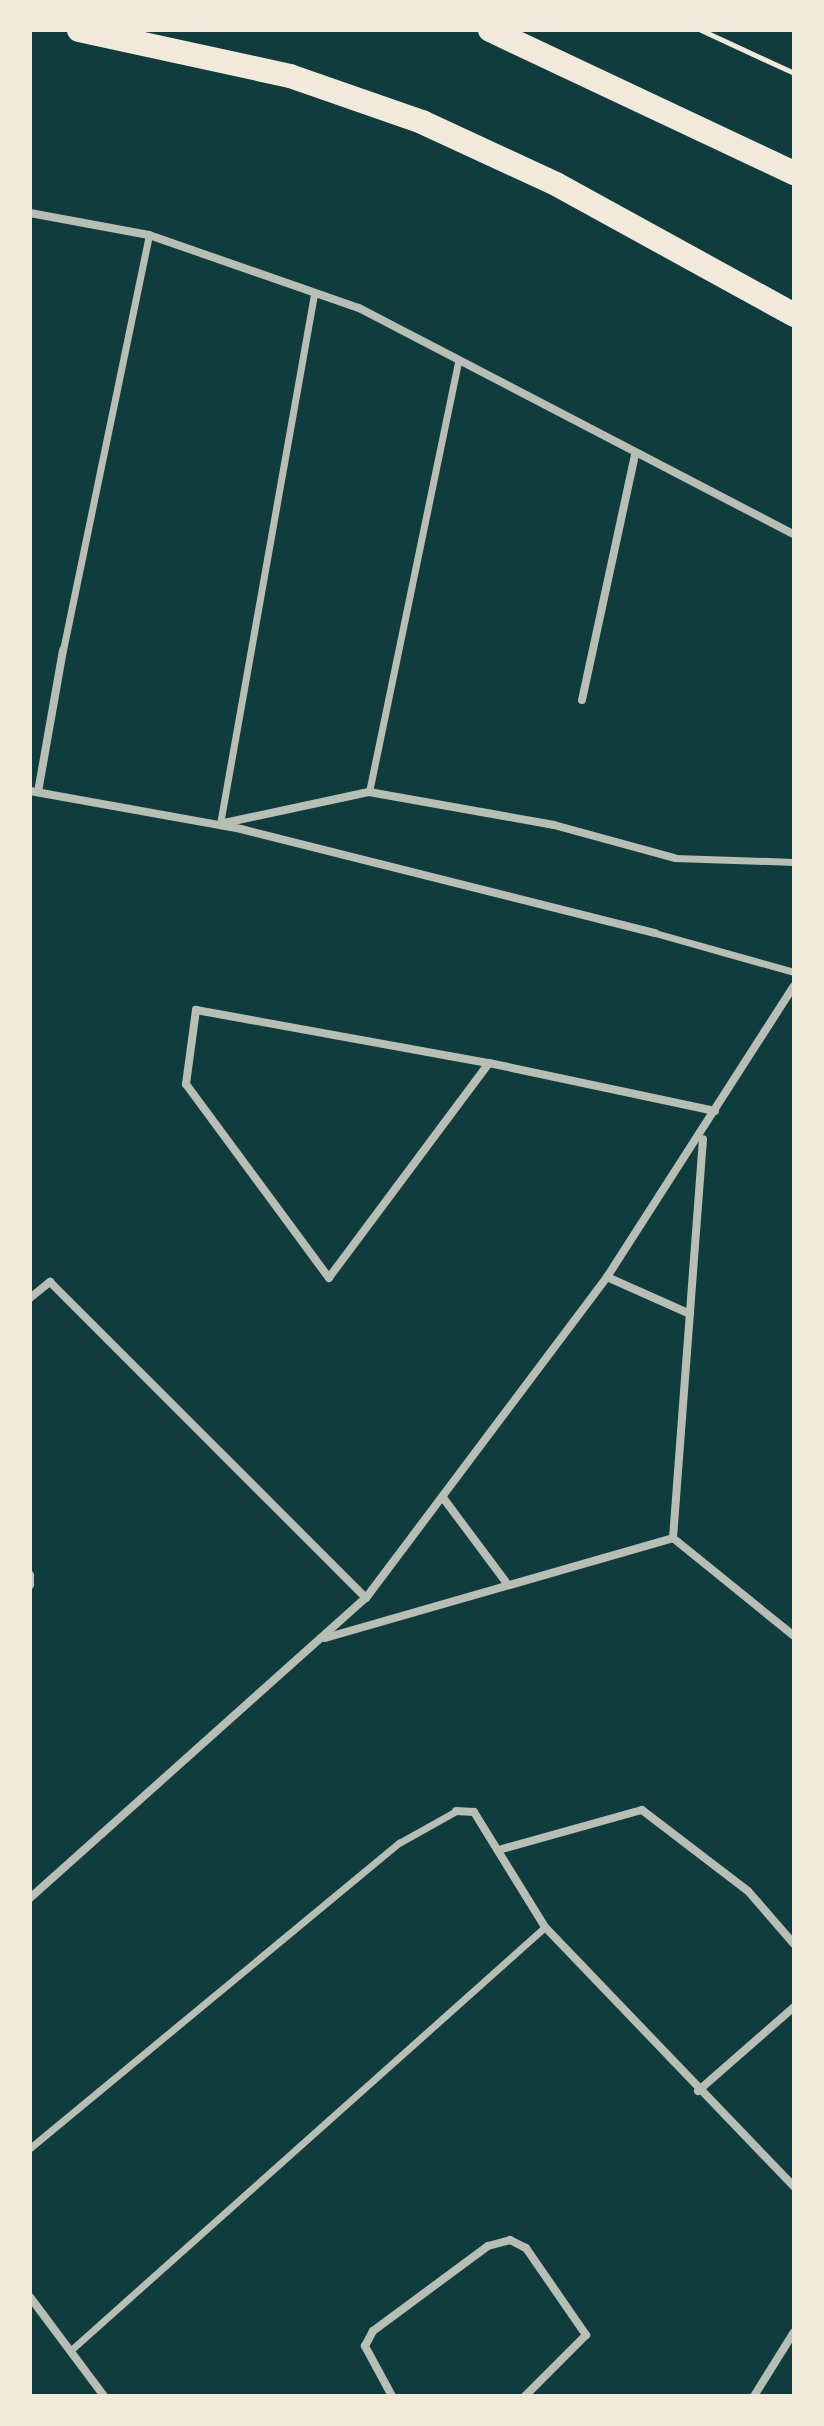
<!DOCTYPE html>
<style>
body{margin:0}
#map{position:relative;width:824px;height:2426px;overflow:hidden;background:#0f3d3e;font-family:"Zilla Slab",serif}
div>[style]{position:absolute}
.path>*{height:5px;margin:-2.5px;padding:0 2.5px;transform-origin:2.5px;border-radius:2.5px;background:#f1e9da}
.pedestrian>*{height:7px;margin:-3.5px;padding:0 3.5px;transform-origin:3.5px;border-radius:3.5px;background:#b8beb3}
.minor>*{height:8px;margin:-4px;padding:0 4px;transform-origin:4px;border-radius:4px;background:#b8beb3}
.motorway>*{height:24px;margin:-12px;padding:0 12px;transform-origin:12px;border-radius:12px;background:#f1e9da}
span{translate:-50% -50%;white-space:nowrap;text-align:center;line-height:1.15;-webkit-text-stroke:8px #f1e9da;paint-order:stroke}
.frame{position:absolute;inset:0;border:32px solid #f1e9da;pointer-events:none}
</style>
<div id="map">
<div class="path">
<div style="left:701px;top:30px;width:102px;rotate:24.8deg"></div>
</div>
<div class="pedestrian">
<div style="left:63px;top:650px;width:424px;rotate:-78.3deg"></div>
<div style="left:369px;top:792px;width:440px;rotate:-78.3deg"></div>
<div style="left:220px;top:824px;width:538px;rotate:-79.94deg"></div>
<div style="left:675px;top:858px;width:119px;rotate:1.9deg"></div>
<div style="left:655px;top:933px;width:144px;rotate:15.7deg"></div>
<div style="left:30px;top:2148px;width:479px;rotate:-39.6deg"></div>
<div style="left:399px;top:1843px;width:65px;rotate:-29.3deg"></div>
<div style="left:71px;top:2350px;width:635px;rotate:-41.75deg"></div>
</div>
<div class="minor">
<div style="left:30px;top:213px;width:121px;rotate:10.5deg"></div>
<div style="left:149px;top:235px;width:222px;rotate:19.2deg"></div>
<div style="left:359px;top:308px;width:490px;rotate:27.5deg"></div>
<div style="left:582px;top:700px;width:252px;rotate:-77.8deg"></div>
<div style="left:30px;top:791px;width:214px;rotate:10.2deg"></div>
<div style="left:241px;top:829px;width:427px;rotate:14.1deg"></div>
<div style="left:38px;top:792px;width:144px;rotate:-80deg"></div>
<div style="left:224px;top:823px;width:148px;rotate:-12.1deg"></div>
<div style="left:369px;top:792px;width:188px;rotate:10.1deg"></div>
<div style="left:554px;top:825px;width:125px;rotate:15.3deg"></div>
<div style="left:489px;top:1063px;width:268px;rotate:126.7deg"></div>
<div style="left:329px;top:1278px;width:241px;rotate:-126.4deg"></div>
<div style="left:186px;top:1084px;width:75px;rotate:-82.3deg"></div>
<div style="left:196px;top:1010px;width:298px;rotate:10.3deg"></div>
<div style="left:489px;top:1063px;width:231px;rotate:12deg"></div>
<div style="left:607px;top:1277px;width:91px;rotate:24deg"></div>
<div style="left:30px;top:1298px;width:26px;rotate:-39deg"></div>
<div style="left:50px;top:1282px;width:447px;rotate:45deg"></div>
<div style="left:444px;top:1499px;width:107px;rotate:53.3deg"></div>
<div style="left:673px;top:1538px;width:156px;rotate:39deg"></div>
<div style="left:30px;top:1575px;width:10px;rotate:90deg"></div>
<div style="left:325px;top:1638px;width:362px;rotate:-16deg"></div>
<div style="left:673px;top:1538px;width:400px;rotate:-85.7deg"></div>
<div style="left:456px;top:1811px;width:18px;rotate:3deg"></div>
<div style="left:474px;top:1812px;width:135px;rotate:58.3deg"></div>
<div style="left:545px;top:1927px;width:360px;rotate:46.2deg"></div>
<div style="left:502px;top:1849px;width:145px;rotate:-15.6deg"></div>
<div style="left:642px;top:1810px;width:133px;rotate:37.4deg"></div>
<div style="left:748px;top:1891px;width:70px;rotate:49deg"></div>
<div style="left:30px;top:1898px;width:450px;rotate:-41.8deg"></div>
<div style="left:366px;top:1598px;width:401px;rotate:-53.1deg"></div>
<div style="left:607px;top:1277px;width:346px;rotate:-57.3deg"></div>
<div style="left:698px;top:2091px;width:128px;rotate:-41.2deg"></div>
<div style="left:30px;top:2297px;width:124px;rotate:53.2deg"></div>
<div style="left:392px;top:2396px;width:57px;rotate:-118.4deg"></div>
<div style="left:365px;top:2346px;width:17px;rotate:-62deg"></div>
<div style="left:373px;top:2331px;width:143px;rotate:-36.5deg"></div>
<div style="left:488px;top:2246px;width:23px;rotate:-15deg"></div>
<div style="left:510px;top:2240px;width:18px;rotate:27deg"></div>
<div style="left:526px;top:2248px;width:106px;rotate:55.4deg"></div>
<div style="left:586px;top:2335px;width:86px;rotate:135deg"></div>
<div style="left:754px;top:2396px;width:75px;rotate:-58deg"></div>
</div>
<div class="motorway">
<div style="left:79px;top:30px;width:216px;rotate:12.3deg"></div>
<div style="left:290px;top:76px;width:140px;rotate:19.2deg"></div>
<div style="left:422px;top:122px;width:148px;rotate:24.8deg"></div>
<div style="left:556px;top:184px;width:272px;rotate:28.8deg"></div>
<div style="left:490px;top:30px;width:336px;rotate:25.2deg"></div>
</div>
<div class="frame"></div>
</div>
